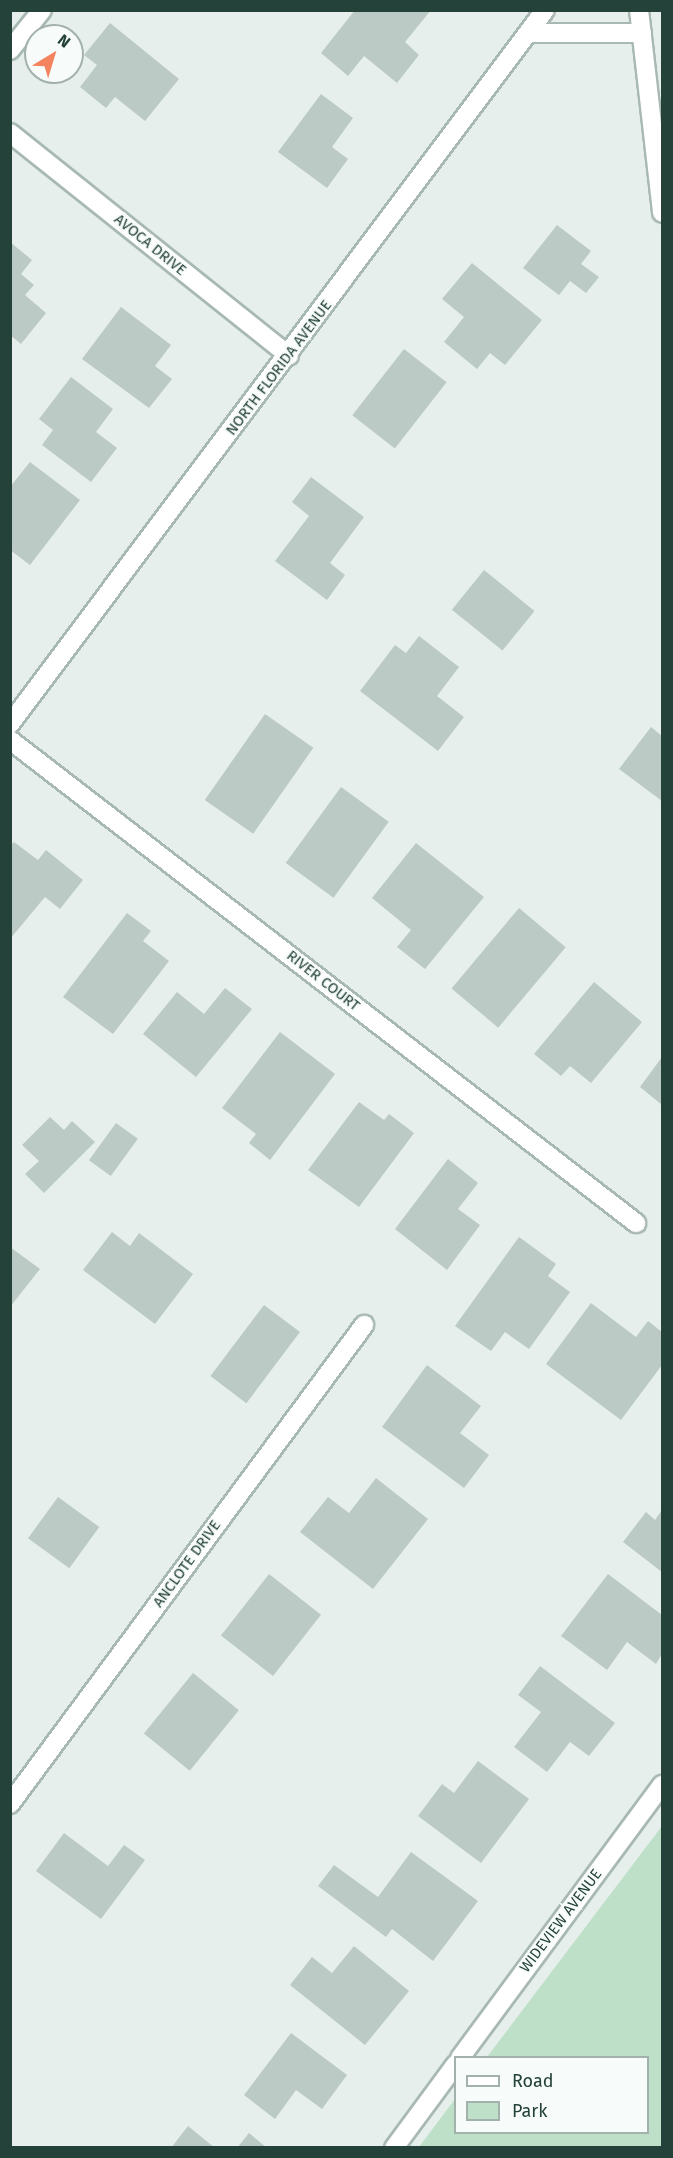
<!DOCTYPE html>
<style>
body{margin:0}
#map{position:relative;width:673px;height:2158px;overflow:hidden;background:#e6efeb;font-family:"Fira Sans",sans-serif}
div>[style]{position:absolute}
.green>*{inset:0;background:#bfe0c8}
.building>*{inset:0;background:#bbcac4;transform-origin:0 0}
.roads{filter:drop-shadow(2px 0 #a8b8b2) drop-shadow(-2px 0 #a8b8b2) drop-shadow(0 2px #a8b8b2) drop-shadow(0 -2px #a8b8b2)}
.minor>*{height:18px;margin:-9px;padding:0 9px;transform-origin:9px;border-radius:9px;background:#fff}
.tertiary>*{height:18px;margin:-9px;padding:0 9px;transform-origin:9px;border-radius:9px;background:#fff}
span{translate:-50% -50%;white-space:nowrap;text-align:center;line-height:1.15;-webkit-text-stroke:4.5px #f7fbf9;paint-order:stroke}
.street-label{font-size:15px;color:#24423a}
.frame{position:absolute;inset:0;border:12px solid #24423a;pointer-events:none}
.legend{position:absolute;left:454px;top:2056px;width:195px;height:78px;box-sizing:border-box;background:#f7fbf9;border:2px solid #a3b1ad;margin:0;padding:8px 10px;list-style:none;font-size:18px;color:#24423a}
.legend li{display:flex;align-items:center;gap:12px;height:30px}
.legend b{width:30px;border:2px solid #a3b1ad}
.north{position:absolute;left:24px;top:24px;width:60px;height:60px;box-sizing:border-box;background:#f7fbf9;border:2px solid #a3b1ad;border-radius:50%;rotate:38deg;font-size:16px;font-weight:700;line-height:24px;text-align:center;color:#24423a}
.north::after{content:'';display:block;margin:auto;width:21px;height:27px;background:#f4845f;clip-path:polygon(50% 0,100% 100%,50% 72%,0 100%)}
</style>
<div id="map">
<div class="green">
<div style="clip-path:polygon(662px 1826px,662px 2147px,419px 2147px,455px 2099px,456px 2132px,648px 2132px,648px 2058px,487px 2057px)"></div>
</div>
<div class="building">
<div style="clip-path:polygon(355px 10px,431px 10px,405px 42px,419px 55px,397px 83px,364px 56px,348px 76px,321px 53px)"></div>
<div style="clip-path:polygon(110px 23px,179px 79px,145px 121px,115px 97px,106px 108px,80px 87px,97px 65px,84px 55px)"></div>
<div style="clip-path:polygon(321px 94px,353px 118px,332px 147px,348px 159px,327px 188px,278px 152px)"></div>
<div style="clip-path:polygon(557px 225px,591px 251px,581px 264px,599px 277px,586px 293px,570px 281px,559px 295px,523px 268px)"></div>
<div style="clip-path:polygon(10px 242px,32px 260px,21px 274px,34px 285px,25px 295px,46px 313px,21px 344px,10px 335px)"></div>
<div style="clip-path:polygon(472px 263px,542px 320px,505px 365px,490px 353px,477px 369px,444px 342px,464px 317px,442px 299px)"></div>
<div style="clip-path:polygon(121px 307px,171px 345px,155px 366px,172px 379px,149px 408px,82px 359px)"></div>
<div style="left:404px;top:349px;width:54px;height:84px;rotate:38deg"></div>
<div style="clip-path:polygon(71px 377px,113px 409px,96px 432px,117px 448px,91px 482px,42px 445px,53px 430px,39px 419px)"></div>
<div style="clip-path:polygon(30px 462px,80px 500px,30px 565px,10px 550px,10px 487px)"></div>
<div style="clip-path:polygon(311px 477px,364px 517px,330px 563px,345px 575px,327px 600px,275px 561px,309px 516px,292px 502px)"></div>
<div style="left:484px;top:570px;width:65px;height:51px;rotate:39deg"></div>
<div style="clip-path:polygon(419px 636px,459px 667px,437px 696px,464px 717px,438px 751px,360px 691px,395px 645px,406px 653px)"></div>
<div style="left:265px;top:714px;width:59px;height:105px;rotate:35deg"></div>
<div style="clip-path:polygon(651px 727px,662px 736px,662px 801px,619px 769px)"></div>
<div style="left:341px;top:787px;width:59px;height:94px;rotate:36deg"></div>
<div style="clip-path:polygon(14px 842px,38px 860px,46px 850px,83px 880px,60px 909px,45px 897px,10px 939px,10px 846px)"></div>
<div style="clip-path:polygon(416px 843px,484px 897px,425px 969px,397px 947px,411px 930px,372px 898px)"></div>
<div style="left:519px;top:908px;width:61px;height:105px;rotate:40deg"></div>
<div style="clip-path:polygon(127px 913px,151px 931px,143px 941px,169px 961px,113px 1034px,63px 997px)"></div>
<div style="clip-path:polygon(594px 982px,642px 1022px,591px 1083px,570px 1066px,561px 1076px,534px 1054px)"></div>
<div style="clip-path:polygon(225px 988px,252px 1009px,196px 1077px,143px 1034px,177px 992px,204px 1014px)"></div>
<div style="clip-path:polygon(280px 1032px,335px 1074px,270px 1160px,249px 1143px,256px 1134px,222px 1108px)"></div>
<div style="clip-path:polygon(662px 1057px,662px 1105px,640px 1087px)"></div>
<div style="clip-path:polygon(359px 1102px,384px 1120px,389px 1114px,414px 1133px,359px 1207px,308px 1170px)"></div>
<div style="clip-path:polygon(50px 1117px,64px 1130px,72px 1121px,95px 1142px,44px 1193px,25px 1174px,39px 1161px,22px 1145px)"></div>
<div style="left:116px;top:1123px;width:27px;height:46px;rotate:36deg"></div>
<div style="clip-path:polygon(448px 1159px,478px 1183px,458px 1209px,480px 1225px,447px 1270px,395px 1229px)"></div>
<div style="clip-path:polygon(112px 1232px,130px 1246px,139px 1233px,193px 1274px,155px 1324px,83px 1270px)"></div>
<div style="clip-path:polygon(519px 1237px,556px 1264px,548px 1276px,570px 1292px,529px 1349px,505px 1332px,491px 1351px,455px 1326px)"></div>
<div style="clip-path:polygon(10px 1247px,40px 1269px,10px 1307px)"></div>
<div style="clip-path:polygon(591px 1303px,636px 1337px,648px 1321px,662px 1332px,662px 1365px,621px 1420px,546px 1364px)"></div>
<div style="left:264px;top:1305px;width:45px;height:89px;rotate:37deg"></div>
<div style="clip-path:polygon(427px 1365px,481px 1406px,460px 1433px,489px 1455px,464px 1488px,382px 1427px)"></div>
<div style="clip-path:polygon(376px 1478px,428px 1519px,373px 1589px,300px 1532px,328px 1497px,349px 1513px)"></div>
<div style="left:58px;top:1497px;width:51px;height:51px;rotate:36deg"></div>
<div style="clip-path:polygon(662px 1510px,662px 1572px,623px 1542px,646px 1512px,655px 1520px)"></div>
<div style="left:269px;top:1574px;width:66px;height:78px;rotate:38deg"></div>
<div style="clip-path:polygon(608px 1574px,662px 1615px,662px 1654px,656px 1664px,627px 1642px,607px 1670px,561px 1636px)"></div>
<div style="clip-path:polygon(540px 1666px,615px 1723px,589px 1756px,570px 1742px,547px 1772px,514px 1747px,541px 1712px,518px 1695px)"></div>
<div style="left:193px;top:1673px;width:59px;height:78px;rotate:39deg"></div>
<div style="clip-path:polygon(478px 1761px,529px 1799px,481px 1863px,418px 1816px,442px 1784px,454px 1793px)"></div>
<div style="clip-path:polygon(64px 1833px,108px 1866px,124px 1845px,145px 1860px,101px 1919px,36px 1871px)"></div>
<div style="clip-path:polygon(411px 1852px,478px 1901px,433px 1961px,392px 1929px,386px 1937px,318px 1886px,334px 1865px,378px 1897px)"></div>
<div style="clip-path:polygon(354px 1946px,409px 1991px,365px 2045px,290px 1985px,312px 1957px,332px 1973px)"></div>
<div style="clip-path:polygon(291px 2033px,347px 2075px,322px 2109px,296px 2090px,275px 2119px,244px 2095px)"></div>
<div style="clip-path:polygon(188px 2126px,215px 2148px,171px 2148px)"></div>
<div style="clip-path:polygon(249px 2133px,267px 2148px,237px 2148px)"></div>
</div>
<div class="roads">
<div class="minor">
<div style="left:10px;top:50px;width:51px;rotate:-51.3deg"></div>
<div style="left:10px;top:133px;width:357px;rotate:38.6deg"></div>
<div style="left:10px;top:740px;width:791px;rotate:37.65deg"></div>
<div style="left:10px;top:1804px;width:596px;rotate:-53.53deg"></div>
<div style="left:460px;top:2058px;width:340px;rotate:-53.5deg"></div>
<div style="left:394px;top:2148px;width:104px;rotate:-53.6deg"></div>
</div>
<div class="tertiary">
<div style="left:639px;top:10px;width:204px;rotate:83.5deg"></div>
<div style="left:528px;top:33px;width:114px"></div>
<div style="left:10px;top:724px;width:892px;rotate:-53.16deg"></div>
</div>
</div>
<div class="street-label">
<span style="left:150px;top:245px;rotate:39deg">AVOCA DRIVE</span>
<span style="left:279px;top:368px;rotate:-53deg">NORTH FLORIDA AVENUE</span>
<span style="left:323px;top:981px;rotate:38deg">RIVER COURT</span>
<span style="left:187px;top:1564px;rotate:-54deg">ANCLOTE DRIVE</span>
<span style="left:561px;top:1921px;rotate:-53deg">WIDEVIEW AVENUE</span>
</div>
<div class="frame"></div>
<ul class="legend">
<li><b style="height:8px;background:#fff"></b>Road</li>
<li><b style="height:16px;background:#bfe0c8"></b>Park</li>
</ul>
<div class="north">N</div>
</div>
